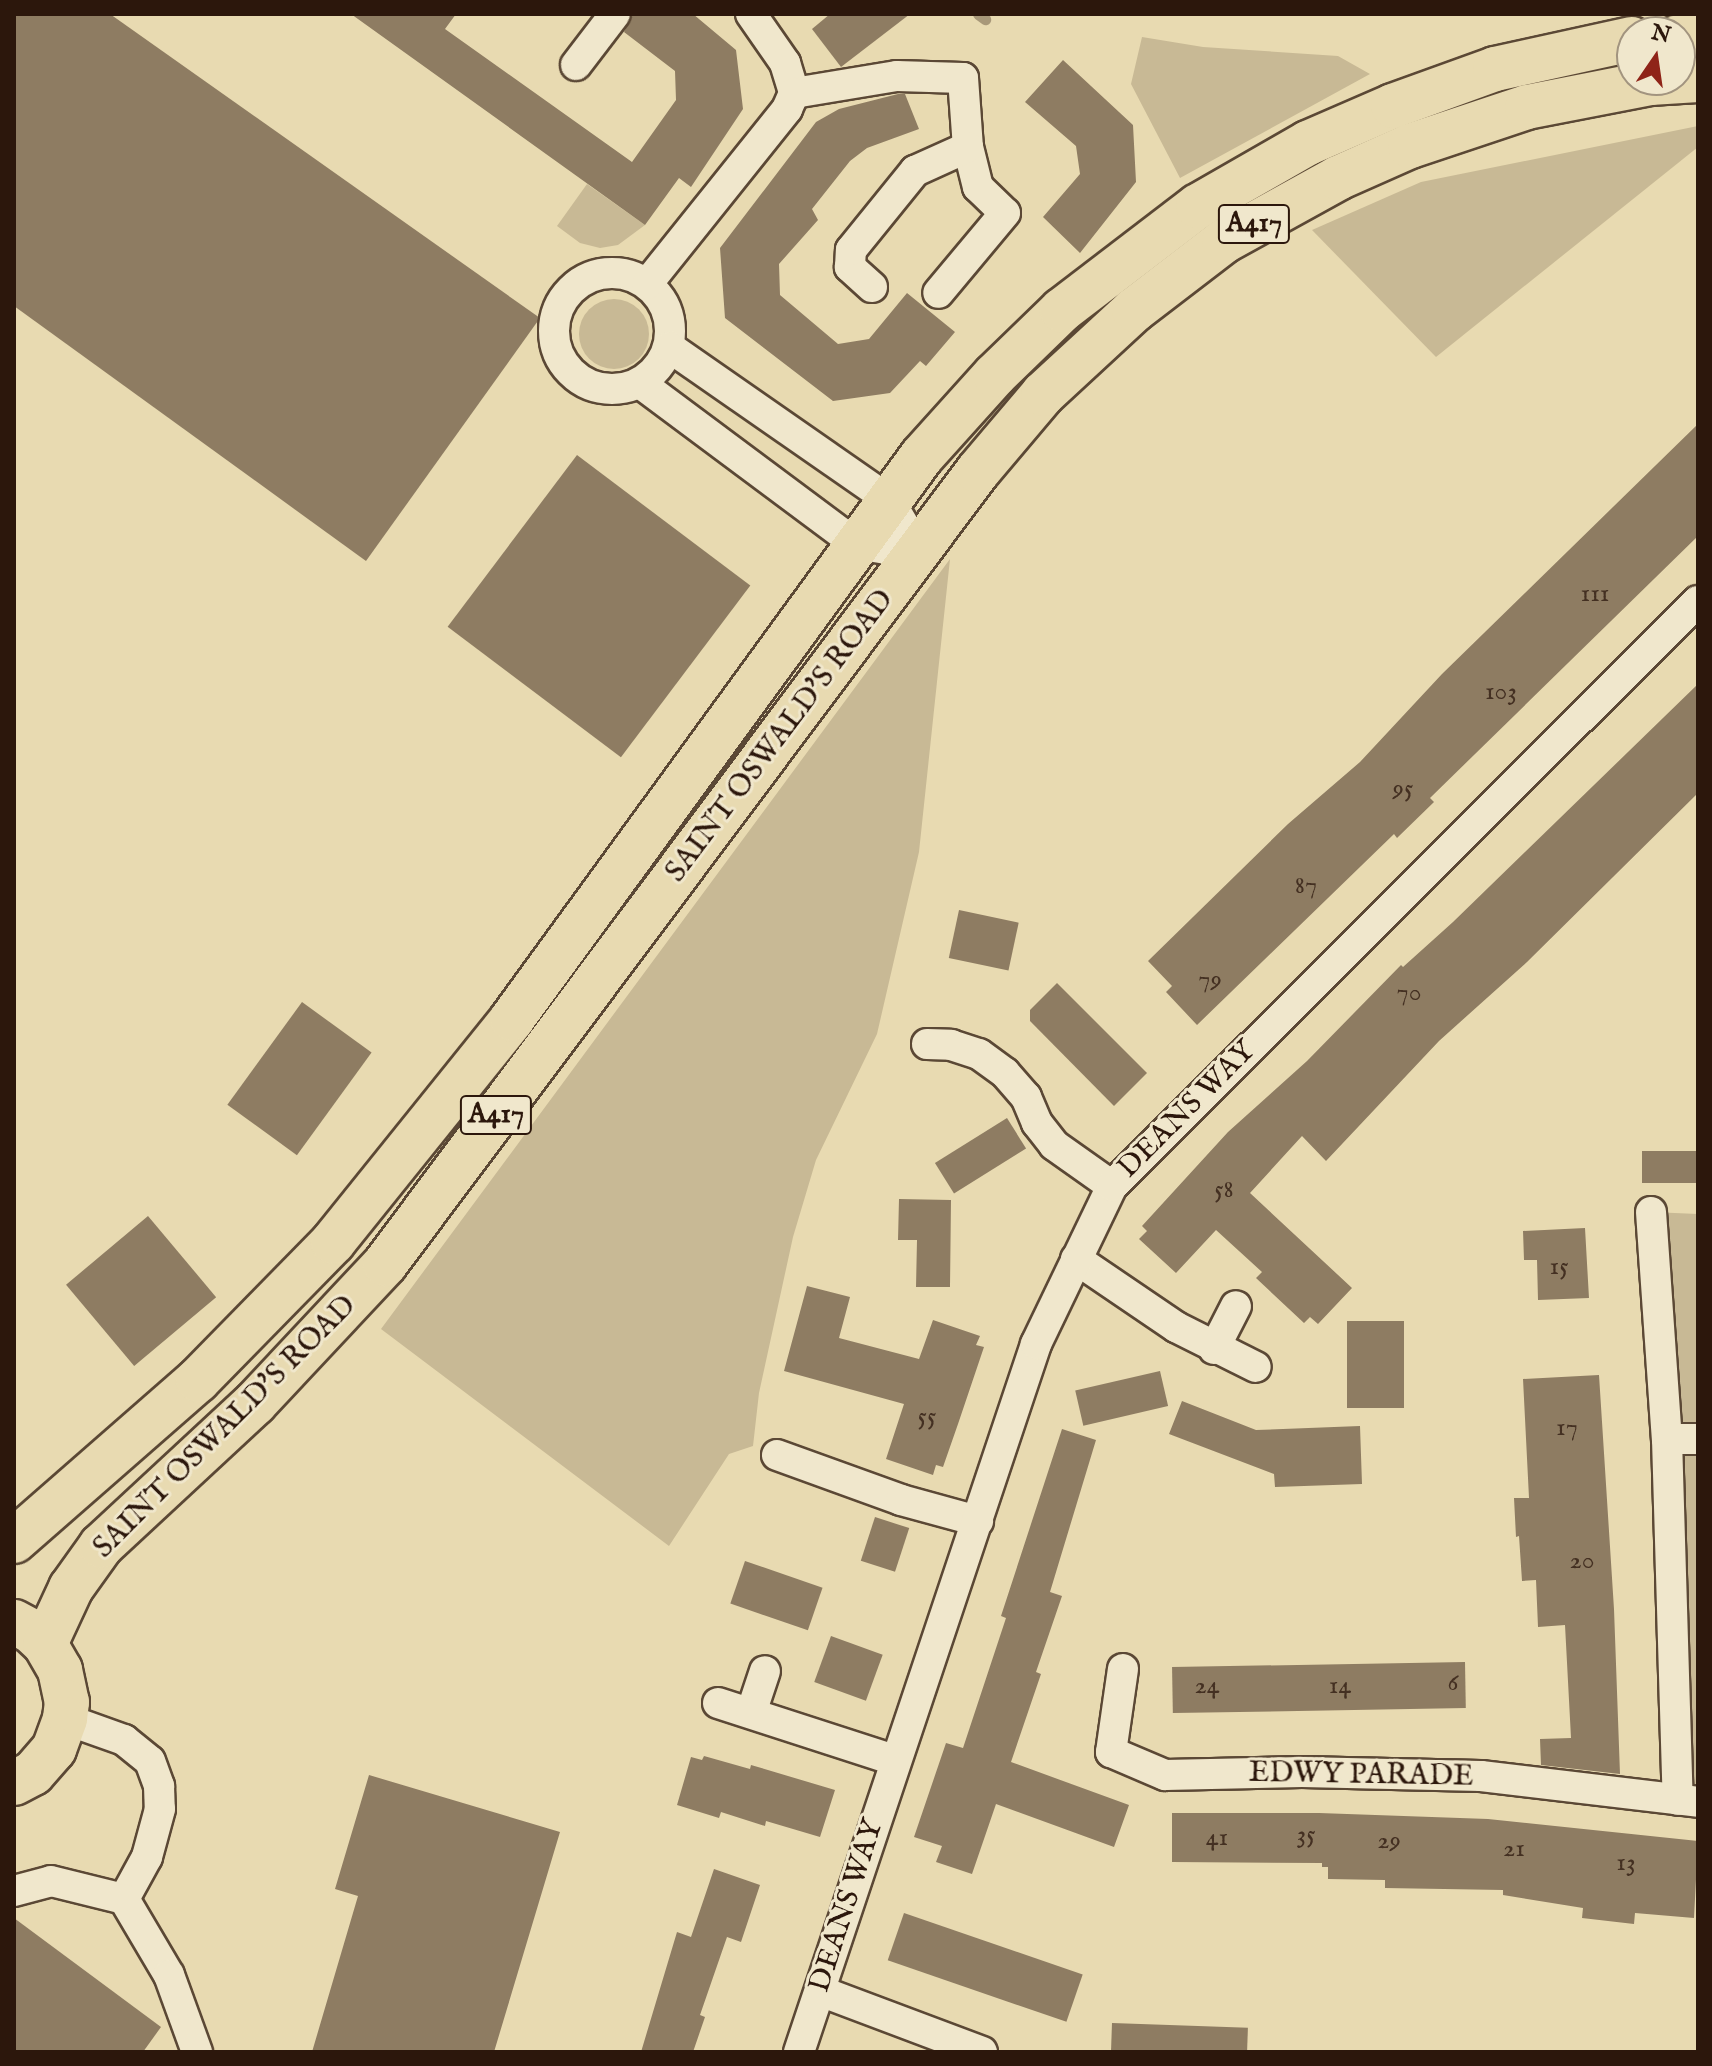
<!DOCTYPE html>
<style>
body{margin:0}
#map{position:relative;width:1712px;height:2066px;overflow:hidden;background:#e8dab1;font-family:"IM FELL English",serif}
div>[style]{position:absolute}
.green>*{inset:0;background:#c8b995}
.round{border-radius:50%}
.stream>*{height:11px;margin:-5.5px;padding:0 5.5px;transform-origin:5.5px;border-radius:5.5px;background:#a89879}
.building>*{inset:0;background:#8e7c62;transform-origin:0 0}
.roads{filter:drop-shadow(2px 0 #5b4835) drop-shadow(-2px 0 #5b4835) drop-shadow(0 2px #5b4835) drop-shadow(0 -2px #5b4835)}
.minor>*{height:30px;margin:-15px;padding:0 15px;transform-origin:15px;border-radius:15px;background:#f0e7cc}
.minor>.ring{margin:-15px;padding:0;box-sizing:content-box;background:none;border:30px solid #f0e7cc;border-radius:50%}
.primary>*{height:44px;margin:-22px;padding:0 22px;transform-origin:22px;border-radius:22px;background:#e8dab1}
span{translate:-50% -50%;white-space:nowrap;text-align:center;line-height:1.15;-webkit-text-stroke:6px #f0e7cc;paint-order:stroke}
.number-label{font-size:26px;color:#443022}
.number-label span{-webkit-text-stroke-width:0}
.shield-label span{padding:2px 6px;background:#f0e7cc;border:2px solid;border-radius:6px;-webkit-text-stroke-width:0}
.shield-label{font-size:28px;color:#2c170c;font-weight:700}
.street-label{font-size:30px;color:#2c170c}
.frame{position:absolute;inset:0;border:16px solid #2c170c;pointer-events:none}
.north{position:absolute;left:1616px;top:16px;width:80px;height:80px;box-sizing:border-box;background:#f0e7cc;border:2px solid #a2947f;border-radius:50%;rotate:13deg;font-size:22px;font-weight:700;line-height:32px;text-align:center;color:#2c170c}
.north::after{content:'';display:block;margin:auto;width:28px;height:36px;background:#8f2418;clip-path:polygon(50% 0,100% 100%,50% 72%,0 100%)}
</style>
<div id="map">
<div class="green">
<div style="clip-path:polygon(1142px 37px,1203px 47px,1338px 56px,1370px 74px,1180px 178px,1131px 84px)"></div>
<div style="clip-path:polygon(1698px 126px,1698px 147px,1436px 357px,1312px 230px,1421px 182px)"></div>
<div style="clip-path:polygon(587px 184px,645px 225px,618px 245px,600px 248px,580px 243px,557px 226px)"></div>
<div class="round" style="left:579px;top:299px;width:70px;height:70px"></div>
<div style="clip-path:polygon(950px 559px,919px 852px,877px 1034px,816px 1160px,793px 1237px,759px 1393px,753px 1446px,729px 1454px,669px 1546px,381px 1329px)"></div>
<div style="clip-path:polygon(1651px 1212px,1698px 1214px,1698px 1802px,1678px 1800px)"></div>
</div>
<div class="stream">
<div style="left:978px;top:14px;width:9px;rotate:36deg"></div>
</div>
<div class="building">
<div style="clip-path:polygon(14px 14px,110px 14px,540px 318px,366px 561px,14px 306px)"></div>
<div style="clip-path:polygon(351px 14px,456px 14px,445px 29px,632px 162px,676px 100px,675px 71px,624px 32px,633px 14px,693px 14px,736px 50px,743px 109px,691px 187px,679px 178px,645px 225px)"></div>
<div style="clip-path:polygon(830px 14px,910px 14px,841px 67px,812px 29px)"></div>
<div style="clip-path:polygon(1063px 60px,1133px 125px,1136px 182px,1080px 253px,1043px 217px,1080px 174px,1076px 146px,1025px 102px)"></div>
<div style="clip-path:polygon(898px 94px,905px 94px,919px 129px,867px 148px,850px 161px,812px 209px,818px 220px,779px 264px,780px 295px,838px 344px,869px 339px,907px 293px,955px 332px,926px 366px,920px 361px,890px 393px,833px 401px,725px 318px,720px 248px,816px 122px,839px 109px)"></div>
<div style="clip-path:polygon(1698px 424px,1698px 536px,1430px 798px,1434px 802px,1397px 838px,1394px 834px,1197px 1025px,1166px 992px,1172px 986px,1148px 961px,1288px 824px,1360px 762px,1442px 674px)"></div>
<div style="left:577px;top:455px;width:217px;height:215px;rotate:37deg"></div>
<div style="clip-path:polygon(1698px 684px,1698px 793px,1527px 962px,1439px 1041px,1326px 1161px,1302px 1136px,1250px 1193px,1352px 1288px,1318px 1324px,1310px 1317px,1304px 1323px,1256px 1278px,1262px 1272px,1216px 1230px,1176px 1273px,1139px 1239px,1147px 1231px,1142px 1226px,1228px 1132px,1307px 1061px,1401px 965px,1403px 967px,1453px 922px)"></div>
<div style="left:959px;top:910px;width:61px;height:49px;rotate:12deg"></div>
<div style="clip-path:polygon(1057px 983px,1147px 1073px,1114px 1106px,1030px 1021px,1030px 1010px)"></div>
<div style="left:302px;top:1002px;width:86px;height:127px;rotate:36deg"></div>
<div style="left:1007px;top:1118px;width:36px;height:85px;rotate:58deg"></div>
<div style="left:1642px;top:1151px;width:56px;height:32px"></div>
<div style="clip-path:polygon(899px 1199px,951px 1200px,950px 1287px,916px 1287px,917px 1240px,898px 1240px)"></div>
<div style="left:148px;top:1216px;width:106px;height:107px;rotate:50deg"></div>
<div style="clip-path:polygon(1585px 1228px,1589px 1298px,1538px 1300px,1537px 1260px,1524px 1260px,1523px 1231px)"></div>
<div style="clip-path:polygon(807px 1286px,850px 1297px,839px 1338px,919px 1359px,933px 1320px,980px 1336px,976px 1345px,984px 1347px,958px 1424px,943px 1467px,936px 1465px,933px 1475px,886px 1459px,904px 1404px,784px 1371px)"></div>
<div style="left:1347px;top:1321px;width:57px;height:87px"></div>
<div style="left:1160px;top:1371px;width:36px;height:87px;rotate:77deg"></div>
<div style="clip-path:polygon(1599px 1375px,1614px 1609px,1620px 1774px,1541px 1765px,1540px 1739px,1571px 1738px,1565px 1625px,1538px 1627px,1536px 1580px,1522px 1581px,1519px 1536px,1516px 1537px,1514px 1498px,1529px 1498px,1523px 1379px)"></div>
<div style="clip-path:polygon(1182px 1401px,1256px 1430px,1360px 1426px,1362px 1484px,1275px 1487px,1274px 1474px,1169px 1434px)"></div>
<div style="clip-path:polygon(1062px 1429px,1096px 1440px,1050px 1592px,1062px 1596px,1036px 1672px,1041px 1674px,1011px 1762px,1129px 1805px,1114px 1847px,996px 1804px,972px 1874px,936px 1862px,942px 1846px,914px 1837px,946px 1743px,963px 1748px,1006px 1618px,1001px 1616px)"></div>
<div style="left:875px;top:1517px;width:36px;height:46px;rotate:18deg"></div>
<div style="left:745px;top:1561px;width:82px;height:45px;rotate:19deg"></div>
<div style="left:831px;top:1636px;width:55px;height:49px;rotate:20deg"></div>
<div style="left:1465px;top:1662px;width:46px;height:293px;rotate:89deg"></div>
<div style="clip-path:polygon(704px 1756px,750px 1769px,751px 1765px,835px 1790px,820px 1837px,766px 1821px,765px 1826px,721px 1812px,719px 1818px,677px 1805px,691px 1757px,702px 1760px)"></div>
<div style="clip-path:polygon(369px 1775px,560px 1832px,494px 2052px,312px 2052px,358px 1896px,335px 1889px)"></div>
<div style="clip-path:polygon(1172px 1813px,1319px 1813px,1488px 1819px,1698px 1841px,1694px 1918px,1635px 1913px,1634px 1924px,1582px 1918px,1583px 1908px,1503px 1895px,1503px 1890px,1385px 1888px,1385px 1880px,1328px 1879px,1328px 1867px,1322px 1867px,1322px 1863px,1172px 1862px)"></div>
<div style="clip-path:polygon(714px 1869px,760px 1885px,741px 1942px,727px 1937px,700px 2015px,705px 2017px,693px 2052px,641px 2052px,677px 1932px,691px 1937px)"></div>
<div style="left:904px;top:1913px;width:189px;height:50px;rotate:19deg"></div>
<div style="clip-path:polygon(14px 1918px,161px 2027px,143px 2052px,14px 2052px)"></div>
<div style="left:1112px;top:2023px;width:136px;height:29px;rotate:2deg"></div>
</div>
<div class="roads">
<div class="minor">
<div style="left:751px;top:14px;width:60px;rotate:55.2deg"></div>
<div style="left:785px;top:63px;width:31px;rotate:73deg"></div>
<div style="left:576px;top:65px;width:64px;rotate:-52.6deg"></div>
<div style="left:794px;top:93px;width:104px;rotate:-9.4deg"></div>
<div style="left:897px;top:76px;width:66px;rotate:1.7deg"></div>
<div style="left:963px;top:78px;width:69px;rotate:85.9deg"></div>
<div style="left:968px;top:147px;width:41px;rotate:76deg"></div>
<div style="left:978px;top:187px;width:37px;rotate:44deg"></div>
<div style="left:1005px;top:213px;width:104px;rotate:129.9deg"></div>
<div class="ring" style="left:554px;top:273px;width:86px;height:86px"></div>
<div style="left:647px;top:284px;width:224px;rotate:-51.3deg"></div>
<div style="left:787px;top:109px;width:17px;rotate:-66deg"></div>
<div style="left:872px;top:287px;width:30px;rotate:-138deg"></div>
<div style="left:850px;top:267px;width:17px;rotate:-87deg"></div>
<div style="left:851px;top:250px;width:102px;rotate:-51deg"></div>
<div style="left:915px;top:171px;width:58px;rotate:-24.4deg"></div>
<div style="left:669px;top:347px;width:268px;rotate:34.8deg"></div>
<div style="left:889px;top:500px;width:59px;rotate:59.5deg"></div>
<div style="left:640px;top:383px;width:269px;rotate:36.7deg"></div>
<div style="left:856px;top:544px;width:61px;rotate:9.5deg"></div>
<div style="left:927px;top:1044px;width:24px;rotate:2deg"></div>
<div style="left:951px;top:1045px;width:29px;rotate:18deg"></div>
<div style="left:979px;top:1054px;width:32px;rotate:36deg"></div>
<div style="left:1005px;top:1073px;width:32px;rotate:49deg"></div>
<div style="left:1026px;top:1097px;width:28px;rotate:67deg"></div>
<div style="left:1037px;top:1123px;width:28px;rotate:52deg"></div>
<div style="left:1054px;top:1145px;width:71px;rotate:35.3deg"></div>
<div style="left:1651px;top:1212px;width:228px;rotate:86deg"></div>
<div style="left:1667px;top:1439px;width:361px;rotate:88.3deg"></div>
<div style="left:1076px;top:1259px;width:121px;rotate:34.2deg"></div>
<div style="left:1176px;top:1327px;width:89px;rotate:26.6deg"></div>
<div style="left:1214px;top:1349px;width:48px;rotate:-62.9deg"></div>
<div style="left:1667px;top:1439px;width:31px"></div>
<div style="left:777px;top:1455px;width:132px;rotate:19.9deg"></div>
<div style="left:901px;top:1500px;width:80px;rotate:15.3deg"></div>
<div style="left:1123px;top:1669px;width:84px;rotate:98.2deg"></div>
<div style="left:1111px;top:1752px;width:59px;rotate:23.1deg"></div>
<div style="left:1165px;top:1775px;width:137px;rotate:-1.3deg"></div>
<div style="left:1302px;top:1772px;width:179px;rotate:1.3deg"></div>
<div style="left:1481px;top:1776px;width:219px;rotate:6.8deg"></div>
<div style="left:718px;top:1703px;width:186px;rotate:17.9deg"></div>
<div style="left:751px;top:1713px;width:44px;rotate:-71.6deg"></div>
<div style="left:65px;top:1719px;width:63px;rotate:19.6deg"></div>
<div style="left:124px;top:1740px;width:33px;rotate:39deg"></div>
<div style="left:150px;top:1761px;width:27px;rotate:70deg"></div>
<div style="left:159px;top:1786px;width:23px;rotate:88deg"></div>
<div style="left:160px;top:1809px;width:50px;rotate:105.2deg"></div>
<div style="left:147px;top:1857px;width:48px;rotate:118.7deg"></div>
<div style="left:14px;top:1891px;width:38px;rotate:-15deg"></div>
<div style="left:51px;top:1881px;width:75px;rotate:13.9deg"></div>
<div style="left:124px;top:1899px;width:88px;rotate:59.4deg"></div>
<div style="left:169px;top:1975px;width:82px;rotate:70deg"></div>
<div style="left:820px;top:1991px;width:173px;rotate:20.6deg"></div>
<div style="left:799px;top:2052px;width:747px;rotate:-71.49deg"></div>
<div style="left:1036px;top:1344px;width:175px;rotate:-64.3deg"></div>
<div style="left:1112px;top:1186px;width:828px;rotate:-44.95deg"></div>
</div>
<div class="primary">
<div style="left:1680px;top:36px;width:18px;rotate:-3deg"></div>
<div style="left:14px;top:1541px;width:244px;rotate:-41.2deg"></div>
<div style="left:198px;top:1380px;width:193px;rotate:-45.6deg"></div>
<div style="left:333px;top:1242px;width:286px;rotate:-51.2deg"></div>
<div style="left:512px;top:1019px;width:696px;rotate:-53.94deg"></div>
<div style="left:922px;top:456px;width:109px;rotate:-48deg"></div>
<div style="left:995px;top:375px;width:93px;rotate:-44.1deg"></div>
<div style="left:1062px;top:310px;width:171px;rotate:-37.4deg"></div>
<div style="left:1198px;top:206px;width:127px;rotate:-29.8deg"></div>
<div style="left:1308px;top:143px;width:93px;rotate:-23.5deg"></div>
<div style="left:1393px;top:106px;width:109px;rotate:-19.9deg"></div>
<div style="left:1495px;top:69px;width:140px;rotate:-12.4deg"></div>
<div style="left:14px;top:1622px;width:19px;rotate:28deg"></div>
<div style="left:31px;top:1631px;width:19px;rotate:43deg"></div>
<div style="left:45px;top:1644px;width:30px;rotate:60deg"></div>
<div style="left:60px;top:1670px;width:33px;rotate:78deg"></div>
<div style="left:67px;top:1702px;width:17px;rotate:97deg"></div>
<div style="left:65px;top:1719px;width:32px;rotate:110deg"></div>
<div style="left:54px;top:1749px;width:32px;rotate:131deg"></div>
<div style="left:33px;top:1773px;width:21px;rotate:152deg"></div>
<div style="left:45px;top:1644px;width:62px;rotate:-65.1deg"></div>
<div style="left:71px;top:1588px;width:52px;rotate:-54.5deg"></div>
<div style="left:101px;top:1546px;width:210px;rotate:-42.9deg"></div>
<div style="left:255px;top:1403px;width:190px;rotate:-46.9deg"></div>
<div style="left:385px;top:1264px;width:990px;rotate:-53.21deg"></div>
<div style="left:978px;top:471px;width:101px;rotate:-49.8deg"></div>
<div style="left:1043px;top:394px;width:124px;rotate:-42.7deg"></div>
<div style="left:1134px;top:310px;width:113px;rotate:-37.5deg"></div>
<div style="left:1224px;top:241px;width:130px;rotate:-28.9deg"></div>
<div style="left:1338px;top:178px;width:79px;rotate:-24deg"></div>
<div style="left:1410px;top:146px;width:123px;rotate:-18.4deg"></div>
<div style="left:1527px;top:107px;width:125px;rotate:-11deg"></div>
<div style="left:1650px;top:83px;width:48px;rotate:-3.6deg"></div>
</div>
</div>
<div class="number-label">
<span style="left:1595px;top:594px">111</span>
<span style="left:1501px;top:692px">103</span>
<span style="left:1403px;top:789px">95</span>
<span style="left:1306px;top:886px">87</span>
<span style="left:1210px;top:980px">79</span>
<span style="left:1409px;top:993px">70</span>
<span style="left:1224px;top:1190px">58</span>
<span style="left:1559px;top:1267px">15</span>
<span style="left:927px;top:1417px">55</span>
<span style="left:1567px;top:1428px">17</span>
<span style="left:1582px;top:1561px">20</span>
<span style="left:1453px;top:1683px">6</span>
<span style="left:1207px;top:1686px">24</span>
<span style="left:1340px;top:1686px">14</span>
<span style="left:1306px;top:1835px">35</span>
<span style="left:1217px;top:1838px">41</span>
<span style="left:1389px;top:1841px">29</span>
<span style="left:1514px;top:1849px">21</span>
<span style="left:1626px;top:1863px">13</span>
</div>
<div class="shield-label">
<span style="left:1254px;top:224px">A417</span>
<span style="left:496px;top:1115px">A417</span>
</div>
<div class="street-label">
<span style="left:780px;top:736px;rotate:-53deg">SAINT OSWALD'S ROAD</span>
<span style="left:1187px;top:1110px;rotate:-45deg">DEANS WAY</span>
<span style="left:225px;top:1427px;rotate:-45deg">SAINT OSWALD'S ROAD</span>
<span style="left:1361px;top:1775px;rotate:1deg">EDWY PARADE</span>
<span style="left:847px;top:1906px;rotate:-72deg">DEANS WAY</span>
</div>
<div class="frame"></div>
<div class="north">N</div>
</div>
